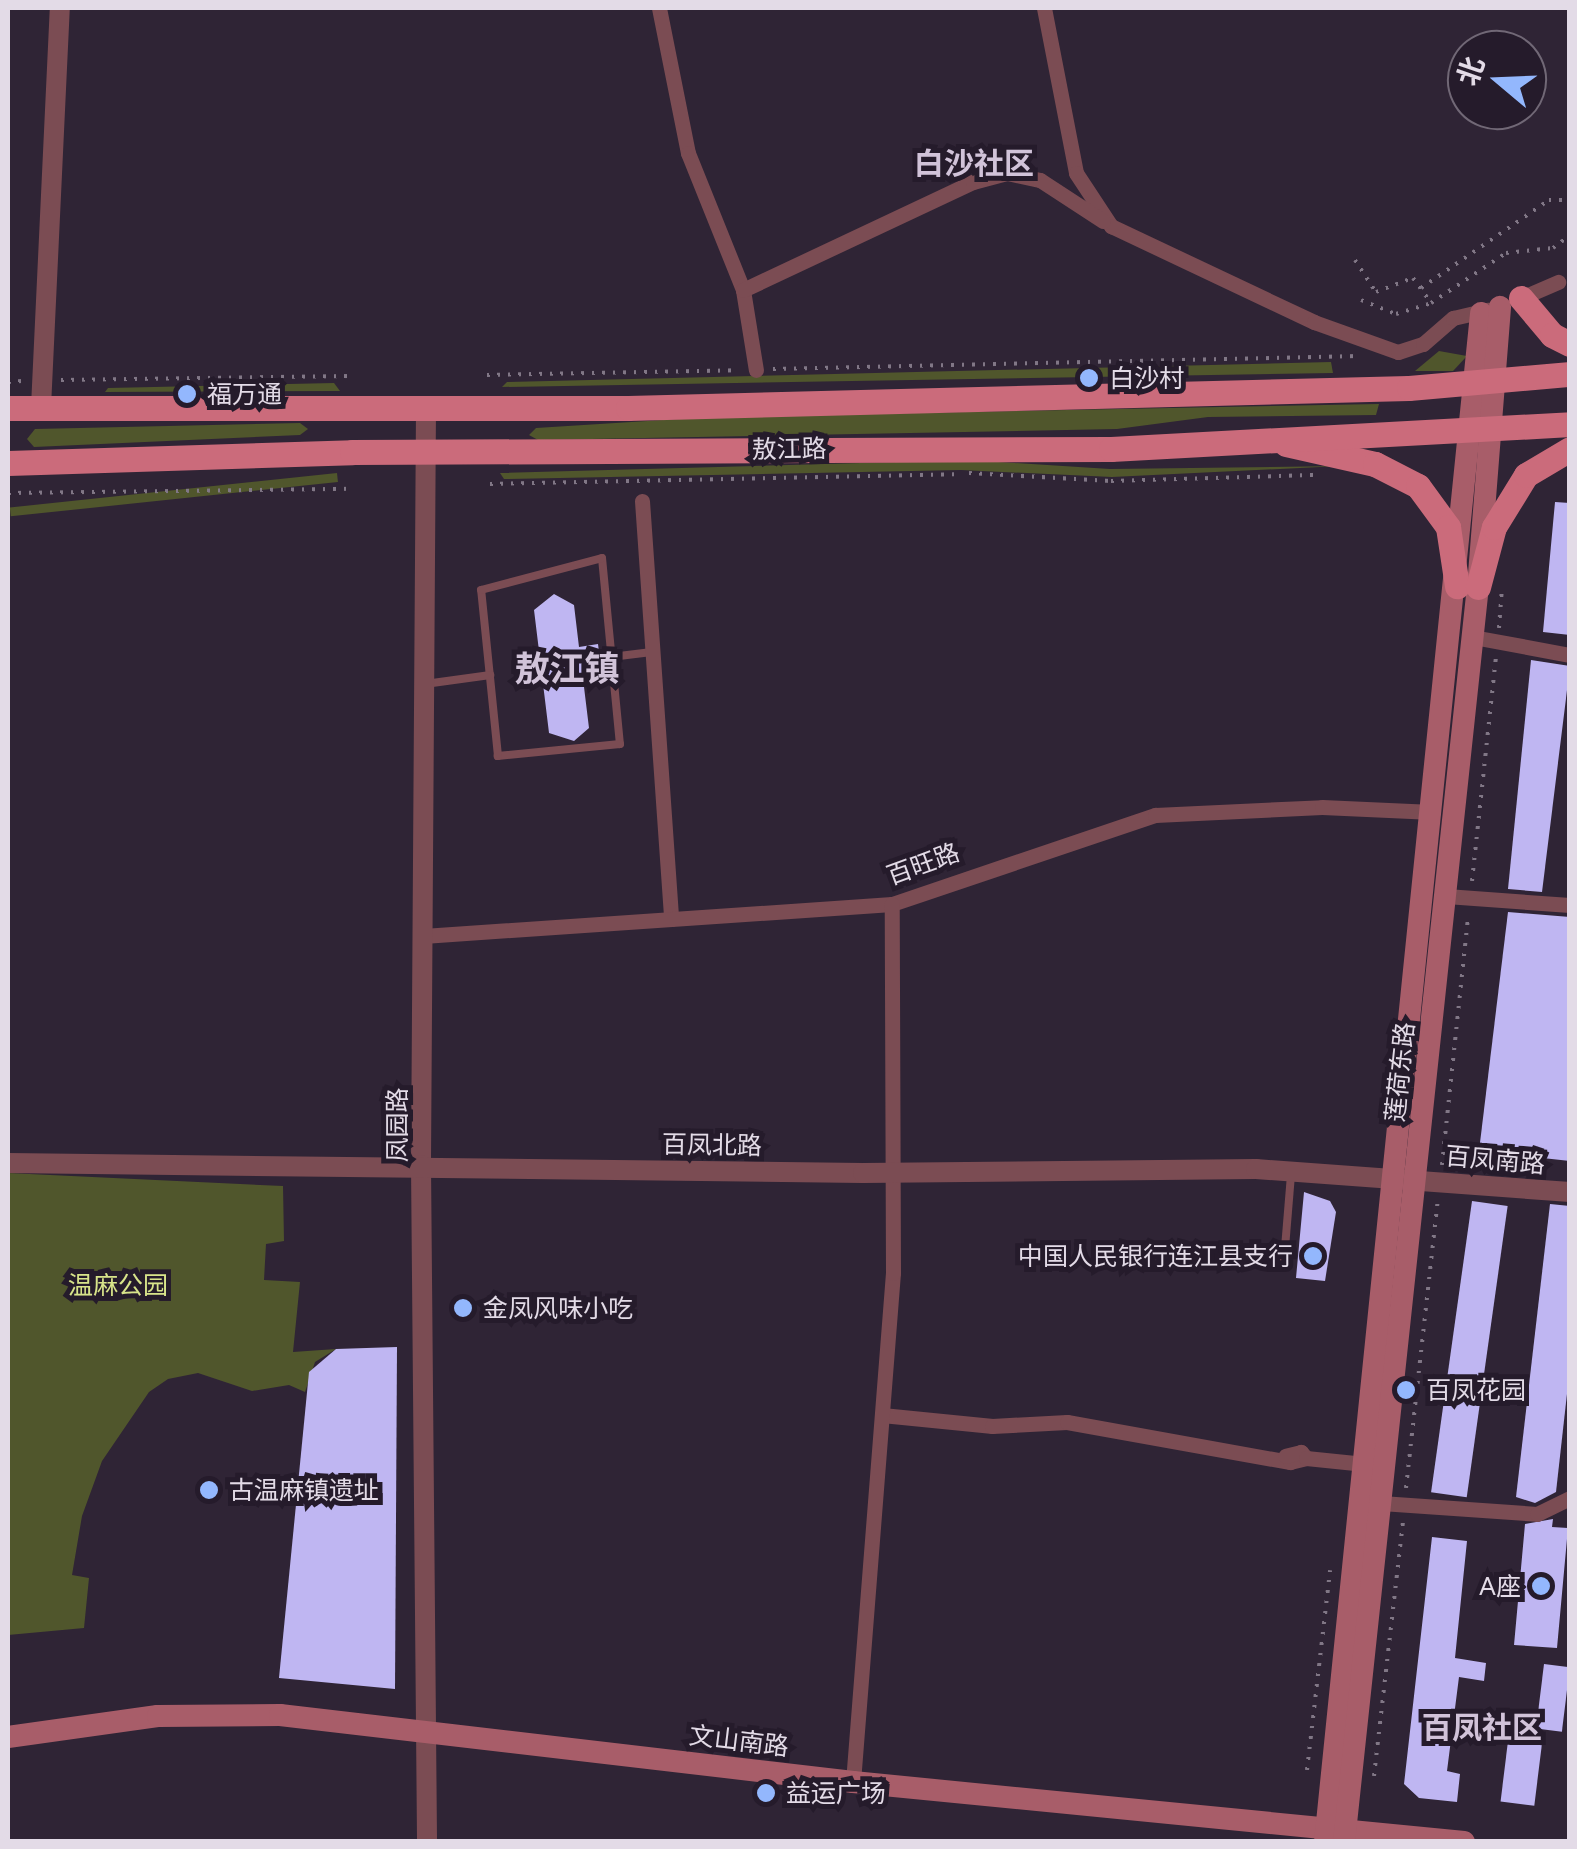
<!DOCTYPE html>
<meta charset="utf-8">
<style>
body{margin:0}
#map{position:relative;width:1577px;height:1849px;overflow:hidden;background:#2f2435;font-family:Figtree,"Noto Sans SC",sans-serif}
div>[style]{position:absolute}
.green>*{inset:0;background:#50562c;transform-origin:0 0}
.building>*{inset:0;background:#bfb6f2;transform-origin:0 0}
.path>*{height:4px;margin-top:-2px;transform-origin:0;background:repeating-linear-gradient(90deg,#817786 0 2.5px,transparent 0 10.5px)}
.service>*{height:8px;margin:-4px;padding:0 4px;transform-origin:4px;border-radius:4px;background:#7b4c53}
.minor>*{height:15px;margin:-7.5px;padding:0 7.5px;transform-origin:7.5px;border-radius:7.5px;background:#7b4c53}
.tertiary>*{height:20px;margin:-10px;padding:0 10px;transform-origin:10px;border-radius:10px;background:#7b4c53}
.secondary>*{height:22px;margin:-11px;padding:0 11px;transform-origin:11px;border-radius:11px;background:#a85d69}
.primary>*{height:25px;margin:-12.5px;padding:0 12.5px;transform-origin:12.5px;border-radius:12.5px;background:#cb6b7b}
.dots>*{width:28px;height:28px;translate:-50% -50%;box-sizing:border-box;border:5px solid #251b2b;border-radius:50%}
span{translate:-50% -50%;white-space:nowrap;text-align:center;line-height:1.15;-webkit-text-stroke:10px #251b2b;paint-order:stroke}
.poi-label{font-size:25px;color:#e3dbe7}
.left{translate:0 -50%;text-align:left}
.right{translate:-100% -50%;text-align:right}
.street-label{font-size:25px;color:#e3dbe7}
.park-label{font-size:25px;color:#d8e48a}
.quarter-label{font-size:30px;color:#d1c3d9;font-weight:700}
.district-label{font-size:35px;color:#d1c3d9;font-weight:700}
.frame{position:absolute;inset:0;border:10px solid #e3dbe7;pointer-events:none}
.north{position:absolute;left:1447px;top:30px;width:100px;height:100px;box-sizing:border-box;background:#251b2b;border:2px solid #716876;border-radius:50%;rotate:289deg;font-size:28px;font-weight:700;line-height:40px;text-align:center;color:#e3dbe7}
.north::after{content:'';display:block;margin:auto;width:35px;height:45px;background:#93b7fd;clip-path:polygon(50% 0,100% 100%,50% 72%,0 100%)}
</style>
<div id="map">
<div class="green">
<div style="clip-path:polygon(1439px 351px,1467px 356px,1453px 371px,1415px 371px)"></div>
<div style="clip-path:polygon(1331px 362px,1333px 373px,502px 387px,507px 382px)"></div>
<div style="clip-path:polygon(334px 383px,340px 391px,105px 392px,108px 388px)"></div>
<div style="clip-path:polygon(1379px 404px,1376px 415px,1208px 417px,1117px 429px,538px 440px,529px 435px,536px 428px,711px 417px)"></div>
<div style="clip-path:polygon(300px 423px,308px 429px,300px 435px,34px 447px,27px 439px,35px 429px)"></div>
<div style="clip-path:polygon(968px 460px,1110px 469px,1340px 466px,1112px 477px,961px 470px,504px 479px,500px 473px)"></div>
<div style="left:337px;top:473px;width:9px;height:329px;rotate:84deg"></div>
<div style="clip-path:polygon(8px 1173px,283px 1186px,284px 1241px,266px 1244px,264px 1280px,300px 1282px,293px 1352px,336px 1349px,315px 1362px,305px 1392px,289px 1385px,252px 1391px,198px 1373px,168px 1379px,149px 1392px,102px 1461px,82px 1516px,72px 1575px,89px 1578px,84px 1628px,8px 1635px)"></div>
</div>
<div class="building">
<div style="clip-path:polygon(1555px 502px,1570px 503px,1570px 635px,1543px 632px)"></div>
<div style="clip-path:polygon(554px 594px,574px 605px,579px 647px,598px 644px,603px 684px,584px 687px,589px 728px,574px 741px,549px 733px,534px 610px)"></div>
<div style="clip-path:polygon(1531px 660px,1570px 666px,1542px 892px,1508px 889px)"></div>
<div style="clip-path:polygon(1508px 912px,1570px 917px,1570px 1161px,1479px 1151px)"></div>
<div style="clip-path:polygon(1304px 1192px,1330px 1201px,1336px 1212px,1325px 1281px,1296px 1278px)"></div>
<div style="left:1472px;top:1201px;width:36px;height:294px;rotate:8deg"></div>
<div style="clip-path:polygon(1550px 1204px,1570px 1206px,1570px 1367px,1556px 1492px,1535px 1503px,1516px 1497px)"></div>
<div style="clip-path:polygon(397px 1347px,395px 1689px,279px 1678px,309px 1372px,336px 1349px)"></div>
<div style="clip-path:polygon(1553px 1519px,1552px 1527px,1568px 1528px,1557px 1648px,1514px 1645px,1525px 1524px)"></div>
<div style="clip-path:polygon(1432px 1537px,1467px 1541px,1455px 1658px,1486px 1663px,1484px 1681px,1459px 1677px,1447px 1771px,1460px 1774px,1457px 1802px,1419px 1798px,1404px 1784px)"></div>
<div style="left:1544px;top:1664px;width:26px;height:65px;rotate:7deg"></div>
<div style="left:1508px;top:1741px;width:34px;height:61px;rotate:7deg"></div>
</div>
<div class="path">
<div style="left:1355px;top:260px;width:38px;rotate:57deg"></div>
<div style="left:1376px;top:292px;width:40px;rotate:-21deg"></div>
<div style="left:1413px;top:278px;width:31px;rotate:54deg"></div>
<div style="left:1421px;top:288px;width:155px;rotate:-34.5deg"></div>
<div style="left:1549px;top:200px;width:21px"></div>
<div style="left:1361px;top:300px;width:38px;rotate:22deg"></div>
<div style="left:1396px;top:314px;width:37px;rotate:-17deg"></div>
<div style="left:1431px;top:303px;width:90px;rotate:-33.7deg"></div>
<div style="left:1506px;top:253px;width:47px;rotate:-6.1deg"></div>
<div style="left:1553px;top:248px;width:21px;rotate:-37deg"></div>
<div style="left:773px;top:369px;width:586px;rotate:-1.27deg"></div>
<div style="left:487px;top:375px;width:252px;rotate:-1.1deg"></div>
<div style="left:61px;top:380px;width:290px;rotate:-0.8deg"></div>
<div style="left:8px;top:382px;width:14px;rotate:-4deg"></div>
<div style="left:969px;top:473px;width:142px;rotate:3.2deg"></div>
<div style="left:1111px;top:481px;width:208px;rotate:-1.7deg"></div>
<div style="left:490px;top:484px;width:465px;rotate:-1.2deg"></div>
<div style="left:8px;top:493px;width:344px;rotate:-0.7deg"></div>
<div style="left:1499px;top:628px;width:41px;rotate:-85.8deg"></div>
<div style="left:1472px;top:881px;width:225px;rotate:-83.9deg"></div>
<div style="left:1442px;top:1165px;width:250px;rotate:-84deg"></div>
<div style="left:1406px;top:1488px;width:291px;rotate:-83.7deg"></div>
<div style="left:1307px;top:1770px;width:201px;rotate:-83.4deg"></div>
<div style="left:1374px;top:1776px;width:256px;rotate:-83.5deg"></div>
</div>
<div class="service">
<div style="left:602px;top:558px;width:187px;rotate:84.5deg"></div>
<div style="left:620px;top:744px;width:123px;rotate:174.4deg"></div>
<div style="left:498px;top:756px;width:167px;rotate:-95.8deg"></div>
<div style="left:481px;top:590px;width:125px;rotate:-14.8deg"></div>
<div style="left:611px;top:657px;width:41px;rotate:-7deg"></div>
<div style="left:425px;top:684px;width:66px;rotate:-7.9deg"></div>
<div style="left:1284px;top:1260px;width:85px;rotate:-85.3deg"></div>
</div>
<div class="minor">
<div style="left:659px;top:8px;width:148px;rotate:78.7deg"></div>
<div style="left:688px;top:153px;width:148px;rotate:68.1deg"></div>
<div style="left:743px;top:290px;width:81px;rotate:80.8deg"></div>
<div style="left:1044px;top:8px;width:168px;rotate:79deg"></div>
<div style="left:1076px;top:173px;width:64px;rotate:56.6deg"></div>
<div style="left:1111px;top:226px;width:225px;rotate:25.3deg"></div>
<div style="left:1314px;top:322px;width:89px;rotate:19.7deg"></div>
<div style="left:1398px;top:352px;width:26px;rotate:-18deg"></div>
<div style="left:1423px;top:344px;width:40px;rotate:-41deg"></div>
<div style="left:1453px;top:318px;width:37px;rotate:-13deg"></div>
<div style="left:743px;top:290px;width:254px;rotate:-25.2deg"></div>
<div style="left:973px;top:182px;width:35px;rotate:-15deg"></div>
<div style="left:1007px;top:173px;width:34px;rotate:12deg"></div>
<div style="left:1040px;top:180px;width:75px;rotate:33.1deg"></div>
<div style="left:1516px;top:300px;width:46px;rotate:-23.2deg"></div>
<div style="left:642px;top:501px;width:419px;rotate:86deg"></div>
<div style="left:1473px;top:637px;width:99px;rotate:10.5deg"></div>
<div style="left:1446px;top:896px;width:124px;rotate:4.2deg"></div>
<div style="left:423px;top:936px;width:470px;rotate:-3.9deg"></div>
<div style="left:892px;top:904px;width:278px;rotate:-18.7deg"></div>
<div style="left:1155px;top:815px;width:167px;rotate:-2.7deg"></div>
<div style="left:1322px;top:807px;width:111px;rotate:2.6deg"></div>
<div style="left:882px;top:1415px;width:111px;rotate:5.7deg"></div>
<div style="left:992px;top:1426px;width:75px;rotate:-3.1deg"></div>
<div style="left:1067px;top:1422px;width:227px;rotate:10.2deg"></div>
<div style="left:1290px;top:1462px;width:16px;rotate:-14deg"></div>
<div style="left:1306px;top:1458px;width:8px;rotate:-130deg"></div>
<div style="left:1301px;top:1452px;width:16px;rotate:166deg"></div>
<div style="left:1306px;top:1458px;width:59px;rotate:5.8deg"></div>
<div style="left:1381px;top:1503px;width:156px;rotate:4deg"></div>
<div style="left:1537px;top:1514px;width:37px;rotate:-26deg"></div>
<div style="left:853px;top:1782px;width:511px;rotate:-85.51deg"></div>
<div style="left:893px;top:1273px;width:369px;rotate:-90.2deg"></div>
</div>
<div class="tertiary">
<div style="left:41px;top:407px;width:399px;rotate:-87.3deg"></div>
<div style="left:426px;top:408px;width:757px;rotate:90.38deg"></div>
<div style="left:421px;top:1165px;width:677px;rotate:89.49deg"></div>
<div style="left:8px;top:1163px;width:855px;rotate:0.67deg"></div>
<div style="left:863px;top:1173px;width:393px;rotate:-0.6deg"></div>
<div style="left:1256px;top:1169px;width:315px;rotate:4.2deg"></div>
</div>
<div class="secondary">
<div style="left:8px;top:1737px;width:151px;rotate:-8deg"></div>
<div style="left:158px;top:1716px;width:122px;rotate:-0.5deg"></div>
<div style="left:280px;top:1715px;width:577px;rotate:6.67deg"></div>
<div style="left:853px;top:1782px;width:614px;rotate:5.61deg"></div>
<div style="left:1325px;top:1842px;width:1537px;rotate:-84.17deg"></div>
<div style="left:1344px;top:1842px;width:1262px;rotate:-83.91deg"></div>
<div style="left:1478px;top:587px;width:281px;rotate:-85.5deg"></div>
</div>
<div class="primary">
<div style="left:1521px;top:298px;width:48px;rotate:50deg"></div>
<div style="left:1552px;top:335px;width:20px;rotate:27deg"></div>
<div style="left:8px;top:408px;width:620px"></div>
<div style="left:628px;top:408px;width:781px;rotate:-1.47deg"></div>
<div style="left:1409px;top:388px;width:162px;rotate:-5deg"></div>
<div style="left:1286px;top:444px;width:91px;rotate:12.7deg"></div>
<div style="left:1375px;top:464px;width:48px;rotate:27.1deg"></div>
<div style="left:1418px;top:486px;width:51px;rotate:53.8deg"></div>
<div style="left:1448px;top:527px;width:60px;rotate:81.3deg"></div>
<div style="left:8px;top:463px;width:344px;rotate:-1.8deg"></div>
<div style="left:352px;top:452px;width:759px;rotate:-0.23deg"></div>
<div style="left:1111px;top:449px;width:460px;rotate:-3.1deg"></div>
<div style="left:1478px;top:587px;width:62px;rotate:-75.1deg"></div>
<div style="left:1494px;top:527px;width:61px;rotate:-58.4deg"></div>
<div style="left:1526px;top:475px;width:51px;rotate:-30.6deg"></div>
</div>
<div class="dots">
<div style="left:1089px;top:378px;background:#93b7fd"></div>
<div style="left:187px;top:394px;background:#93b7fd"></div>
<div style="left:1313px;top:1256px;background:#93b7fd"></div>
<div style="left:463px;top:1308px;background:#93b7fd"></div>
<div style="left:1406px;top:1390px;background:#93b7fd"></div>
<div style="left:209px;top:1490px;background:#93b7fd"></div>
<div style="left:1541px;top:1586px;background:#93b7fd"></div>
<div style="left:766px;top:1793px;background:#93b7fd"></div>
</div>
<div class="poi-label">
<span class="left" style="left:1109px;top:378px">白沙村</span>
<span class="left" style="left:207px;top:394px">福万通</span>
<span class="right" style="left:1293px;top:1256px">中国人民银行连江县支行</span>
<span class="left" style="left:483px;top:1308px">金凤风味小吃</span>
<span class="left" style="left:1426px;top:1390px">百凤花园</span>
<span class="left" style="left:229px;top:1490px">古温麻镇遗址</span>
<span class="right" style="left:1521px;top:1586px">A座</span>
<span class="left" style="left:786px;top:1793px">益运广场</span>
</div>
<div class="street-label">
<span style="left:789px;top:449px;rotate:-1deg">敖江路</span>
<span style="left:923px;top:864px;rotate:-20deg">百旺路</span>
<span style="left:1400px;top:1072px;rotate:-84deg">莲荷东路</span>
<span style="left:397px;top:1125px;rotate:-90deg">凤园路</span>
<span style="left:712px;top:1145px;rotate:1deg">百凤北路</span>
<span style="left:1495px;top:1160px;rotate:5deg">百凤南路</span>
<span style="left:739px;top:1741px;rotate:7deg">文山南路</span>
</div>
<div class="park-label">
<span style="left:118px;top:1285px">温麻公园</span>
</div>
<div class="quarter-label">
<span style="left:974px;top:164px">白沙社区</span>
<span style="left:1482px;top:1728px">百凤社区</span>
</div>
<div class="district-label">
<span style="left:567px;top:669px">敖江镇</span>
</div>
<div class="frame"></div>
<div class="north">北</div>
</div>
